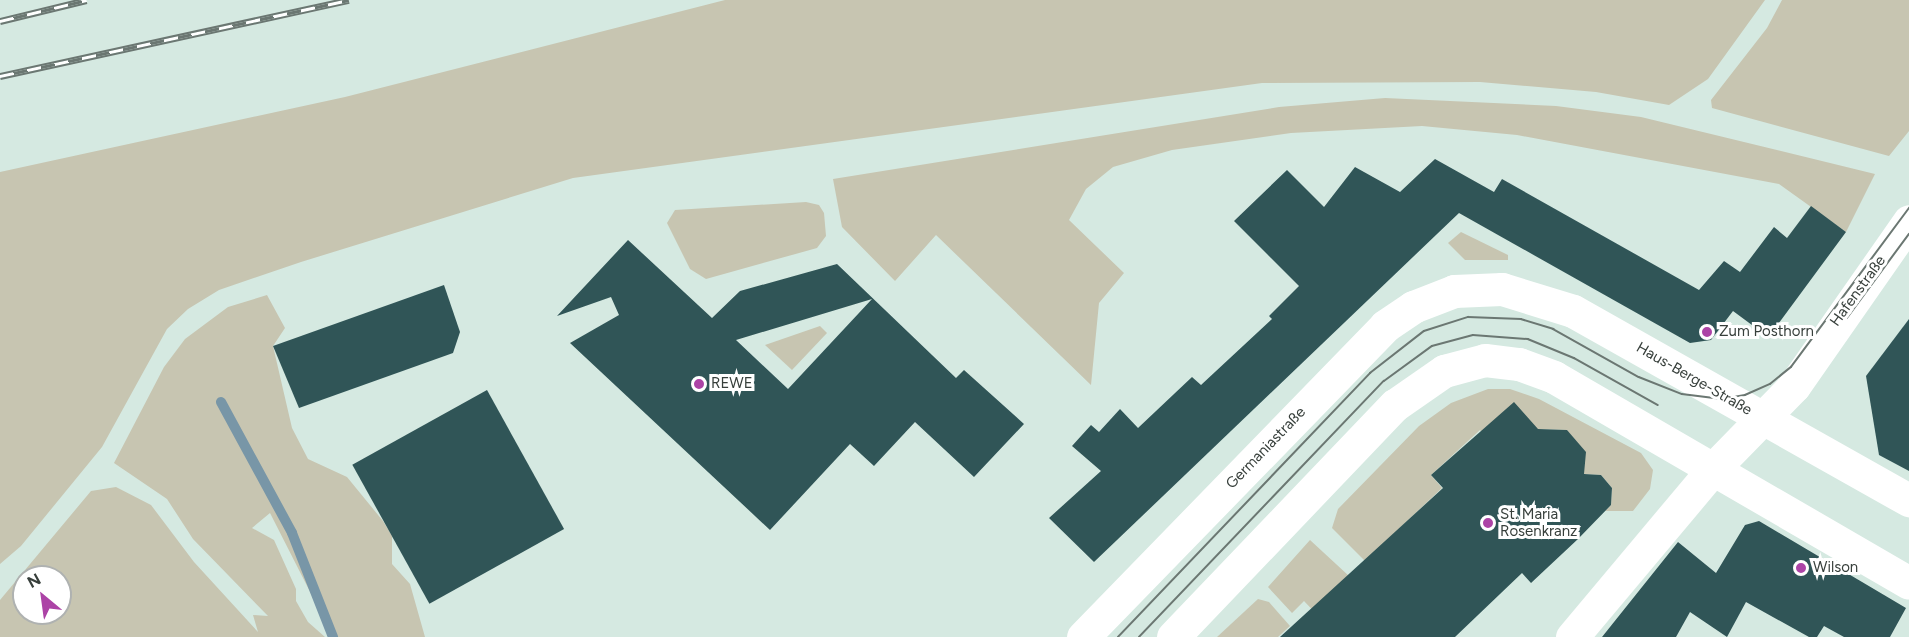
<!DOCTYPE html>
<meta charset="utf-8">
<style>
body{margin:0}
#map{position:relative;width:1909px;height:637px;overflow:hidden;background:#d5e9e1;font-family:Figtree,sans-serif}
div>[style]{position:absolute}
.green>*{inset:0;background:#c7c5b1}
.stream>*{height:10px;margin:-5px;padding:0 5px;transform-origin:5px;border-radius:5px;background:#7896a7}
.building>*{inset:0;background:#305557;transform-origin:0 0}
.street>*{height:33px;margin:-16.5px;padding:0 16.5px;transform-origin:16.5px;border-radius:16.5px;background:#fff}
.secondary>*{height:33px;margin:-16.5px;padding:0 16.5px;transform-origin:16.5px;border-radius:16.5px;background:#fff}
.tram>*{height:1.5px;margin:-0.75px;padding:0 0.75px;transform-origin:0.75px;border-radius:0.75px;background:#6b7772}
.rail>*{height:7px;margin-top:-3.5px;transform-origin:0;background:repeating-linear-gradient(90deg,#fff 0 14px,#6b7772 0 28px);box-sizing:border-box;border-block:2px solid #6b7772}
.dots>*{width:16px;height:16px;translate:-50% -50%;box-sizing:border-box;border:3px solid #fff;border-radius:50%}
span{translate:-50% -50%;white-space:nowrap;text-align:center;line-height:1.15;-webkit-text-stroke:6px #fff;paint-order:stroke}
.street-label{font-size:15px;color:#373f3b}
.poi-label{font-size:15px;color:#373f3b}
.left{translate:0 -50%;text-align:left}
.north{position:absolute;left:12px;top:565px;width:60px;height:60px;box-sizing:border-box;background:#fff;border:2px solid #afb2b1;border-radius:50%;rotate:331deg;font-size:16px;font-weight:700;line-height:24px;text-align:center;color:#373f3b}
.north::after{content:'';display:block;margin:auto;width:21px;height:27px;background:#ac43a6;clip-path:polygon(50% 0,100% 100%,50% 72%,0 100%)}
</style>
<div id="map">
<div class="green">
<div style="clip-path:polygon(725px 0,1765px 0,1708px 79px,1669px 105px,1596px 92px,1480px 82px,1262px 83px,573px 178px,301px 262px,219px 290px,188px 309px,167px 329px,102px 447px,21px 546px,0 564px,0 172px,345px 97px)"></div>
<div style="clip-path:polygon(1782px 0,1909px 0,1909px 131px,1889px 156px,1712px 108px,1711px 100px,1767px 28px)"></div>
<div style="clip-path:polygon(1385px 98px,1556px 106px,1641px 117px,1875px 174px,1846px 232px,1779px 184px,1517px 135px,1422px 126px,1291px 133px,1172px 150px,1113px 167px,1086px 189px,1069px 220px,1124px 273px,1099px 303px,1091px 385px,936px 235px,895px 281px,842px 227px,833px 179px,1279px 107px)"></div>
<div style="clip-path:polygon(806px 202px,819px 205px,824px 213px,826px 236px,817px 248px,706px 279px,690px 269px,667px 223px,675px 210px)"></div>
<div style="clip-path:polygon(1461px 232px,1508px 255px,1508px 260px,1465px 260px,1448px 243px)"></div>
<div style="clip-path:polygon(evenodd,267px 295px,285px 328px,273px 346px,292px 428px,308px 459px,347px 477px,383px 521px,392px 536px,392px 564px,410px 584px,425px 637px,333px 637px,270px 513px,252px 528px,274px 540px,296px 589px,296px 601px,308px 622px,325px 637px,0 637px,0 600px,91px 491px,116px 487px,151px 505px,194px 562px,258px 632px,253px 615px,268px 616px,193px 539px,167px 499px,114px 463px,164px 367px,185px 339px,228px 307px,267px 295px,24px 577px,60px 577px,60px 613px,24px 613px,24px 577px)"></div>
<div style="clip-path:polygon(820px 326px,827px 333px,792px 370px,765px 345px)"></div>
<div style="clip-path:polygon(1488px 389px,1510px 389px,1539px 399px,1641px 453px,1653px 470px,1650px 489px,1633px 511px,1605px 511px,1611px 505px,1612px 488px,1601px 475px,1584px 474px,1567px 430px,1538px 429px,1487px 438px,1480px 430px,1431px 475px,1442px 488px,1365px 561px,1332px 528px,1338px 509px,1419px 426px,1451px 403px)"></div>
<div style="clip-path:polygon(1310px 540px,1349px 576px,1324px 622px,1304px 601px,1292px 613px,1268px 587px)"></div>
<div style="clip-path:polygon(1258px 599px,1269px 602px,1290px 626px,1278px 637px,1217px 637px)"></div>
</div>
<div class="stream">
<div style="left:221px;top:402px;width:149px;rotate:61.5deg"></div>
<div style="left:292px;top:533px;width:112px;rotate:68.5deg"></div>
</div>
<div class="building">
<div style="clip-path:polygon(1435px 159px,1494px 192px,1502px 179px,1699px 290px,1724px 261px,1740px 272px,1774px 227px,1787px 238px,1811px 206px,1846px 232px,1776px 327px,1756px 328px,1733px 311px,1711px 340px,1690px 343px,1459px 213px,1094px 562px,1049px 518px,1101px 471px,1072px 446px,1091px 425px,1099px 432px,1120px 409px,1138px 428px,1192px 377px,1201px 385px,1272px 319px,1269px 316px,1299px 286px,1234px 221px,1287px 170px,1324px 207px,1355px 167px,1400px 192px)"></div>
<div style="clip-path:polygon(evenodd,628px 240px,712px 318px,740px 291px,837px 264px,956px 378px,964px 370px,1024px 424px,974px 477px,915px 422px,874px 466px,850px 444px,770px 530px,570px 343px,619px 315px,611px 297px,557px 316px,628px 240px,872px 299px,788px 389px,736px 340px,872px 299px)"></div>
<div style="clip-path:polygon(444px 285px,460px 332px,453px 353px,299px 408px,273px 346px)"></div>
<div style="clip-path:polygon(1909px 319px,1909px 471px,1879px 455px,1866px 376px)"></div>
<div style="left:487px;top:390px;width:159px;height:154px;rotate:61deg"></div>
<div style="clip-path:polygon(1514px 402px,1538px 429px,1567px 430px,1586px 452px,1584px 474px,1601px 475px,1612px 488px,1611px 505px,1578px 539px,1531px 583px,1522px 573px,1455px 637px,1280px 637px,1443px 488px,1431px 475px)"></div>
<div style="clip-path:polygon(1759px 521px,1906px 608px,1890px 637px,1844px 637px,1824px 626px,1817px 637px,1809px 637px,1746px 602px,1727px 637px,1690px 612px,1676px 637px,1602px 637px,1678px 542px,1716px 573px,1745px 525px)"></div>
</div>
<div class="street">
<div style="left:1572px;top:637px;width:219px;rotate:-50deg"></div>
</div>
<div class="secondary">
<div style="left:1713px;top:469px;width:116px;rotate:-45.7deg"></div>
<div style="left:1794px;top:386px;width:201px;rotate:-55.1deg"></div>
<div style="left:1083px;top:637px;width:434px;rotate:-45.8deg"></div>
<div style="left:1385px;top:326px;width:34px;rotate:-34deg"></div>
<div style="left:1413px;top:307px;width:44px;rotate:-21.3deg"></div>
<div style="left:1454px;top:291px;width:48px;rotate:-2.4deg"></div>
<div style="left:1502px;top:289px;width:74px;rotate:17.2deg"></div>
<div style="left:1573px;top:311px;width:386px;rotate:29.4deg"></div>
<div style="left:1173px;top:637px;width:321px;rotate:-46.3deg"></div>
<div style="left:1395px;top:405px;width:60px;rotate:-34.8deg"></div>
<div style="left:1444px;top:371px;width:42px;rotate:-15deg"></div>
<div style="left:1485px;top:360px;width:34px;rotate:7deg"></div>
<div style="left:1519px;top:364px;width:37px;rotate:20deg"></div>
<div style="left:1554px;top:377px;width:410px;rotate:30.1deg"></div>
</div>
<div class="tram">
<div style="left:1847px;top:318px;width:104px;rotate:-53.6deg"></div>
<div style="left:1118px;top:637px;width:365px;rotate:-46.3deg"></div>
<div style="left:1370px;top:373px;width:68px;rotate:-37.9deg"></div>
<div style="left:1424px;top:331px;width:46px;rotate:-17.7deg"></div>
<div style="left:1468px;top:317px;width:53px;rotate:2.2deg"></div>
<div style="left:1521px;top:319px;width:34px;rotate:17deg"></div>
<div style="left:1553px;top:329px;width:98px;rotate:29.2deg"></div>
<div style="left:1639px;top:377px;width:46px;rotate:21.6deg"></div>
<div style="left:1682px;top:394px;width:40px;rotate:7.1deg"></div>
<div style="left:1722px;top:399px;width:23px;rotate:-10deg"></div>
<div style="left:1745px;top:395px;width:27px;rotate:-24deg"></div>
<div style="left:1770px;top:384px;width:27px;rotate:-39deg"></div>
<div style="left:1791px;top:367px;width:198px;rotate:-53.4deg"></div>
<div style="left:1139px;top:637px;width:354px;rotate:-46.3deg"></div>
<div style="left:1384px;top:381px;width:59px;rotate:-36.1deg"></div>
<div style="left:1432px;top:346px;width:42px;rotate:-15deg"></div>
<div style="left:1473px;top:335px;width:55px;rotate:4.2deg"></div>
<div style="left:1528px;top:339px;width:50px;rotate:22.4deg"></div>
<div style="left:1574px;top:358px;width:96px;rotate:29.2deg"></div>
</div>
<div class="rail">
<div style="left:0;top:21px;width:89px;rotate:-13.6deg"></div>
<div style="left:0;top:76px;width:357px;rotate:-12.3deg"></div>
</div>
<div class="dots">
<div style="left:1707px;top:332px;background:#ac43a6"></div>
<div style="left:699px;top:384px;background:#ac43a6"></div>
<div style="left:1488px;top:523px;background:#ac43a6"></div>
<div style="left:1801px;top:568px;background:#ac43a6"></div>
</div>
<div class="street-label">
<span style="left:1858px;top:291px;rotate:-54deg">Hafenstraße</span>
<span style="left:1694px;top:379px;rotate:30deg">Haus-Berge-Straße</span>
<span style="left:1266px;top:448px;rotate:-46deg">Germaniastraße</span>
</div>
<div class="poi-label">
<span class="left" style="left:1719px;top:332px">Zum Posthorn</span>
<span class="left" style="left:711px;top:384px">REWE</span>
<span class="left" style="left:1500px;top:523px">St. Maria<br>Rosenkranz</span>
<span class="left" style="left:1813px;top:568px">Wilson</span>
</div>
<div class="north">N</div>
</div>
